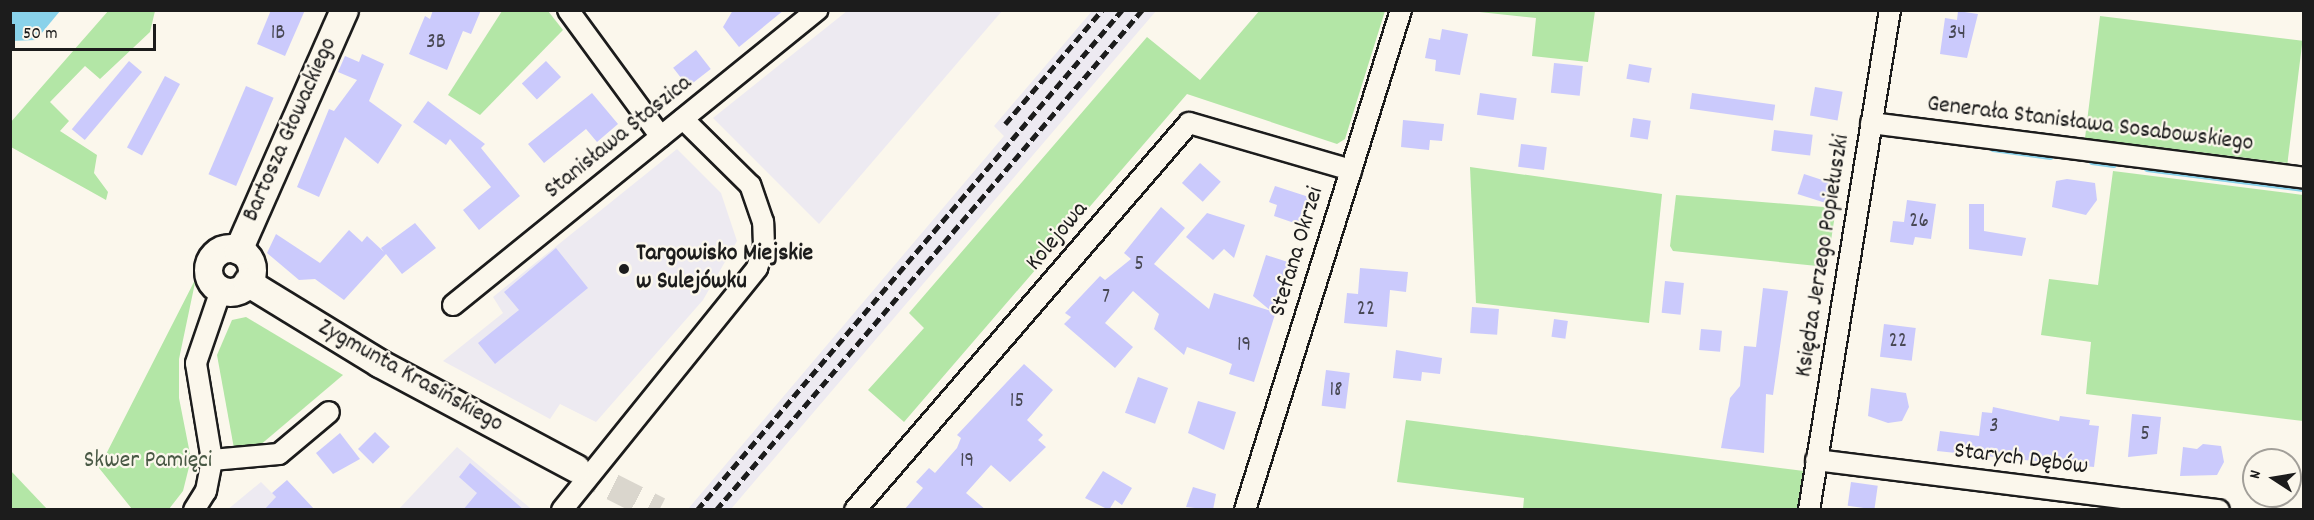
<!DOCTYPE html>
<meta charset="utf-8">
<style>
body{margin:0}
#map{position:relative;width:2314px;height:520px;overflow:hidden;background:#fbf7ec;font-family:Dekko,sans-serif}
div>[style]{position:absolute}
.built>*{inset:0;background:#edeaf1}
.green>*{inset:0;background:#b3e6a6;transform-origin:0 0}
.water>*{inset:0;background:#89d2ea}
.stream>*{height:6px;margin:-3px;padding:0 3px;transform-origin:3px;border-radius:3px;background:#89d2ea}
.building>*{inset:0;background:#cbcafc;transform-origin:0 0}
.secondary-tunnel>*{height:27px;margin-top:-13.5px;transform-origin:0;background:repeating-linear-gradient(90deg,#dad6cd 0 27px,transparent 0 41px)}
.roads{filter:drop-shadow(2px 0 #1c1c1c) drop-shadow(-2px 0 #1c1c1c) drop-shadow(0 2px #1c1c1c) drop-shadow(0 -2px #1c1c1c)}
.street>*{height:20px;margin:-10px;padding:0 10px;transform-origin:10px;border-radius:10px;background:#fbf7ec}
.secondary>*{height:27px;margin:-13.5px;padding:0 13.5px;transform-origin:13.5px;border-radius:13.5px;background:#fbf7ec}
.secondary>.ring{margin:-13.5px;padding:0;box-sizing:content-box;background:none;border:27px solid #fbf7ec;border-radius:50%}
.rail>*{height:4.5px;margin-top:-2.25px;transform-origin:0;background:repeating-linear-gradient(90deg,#1c1c1c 0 9px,transparent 0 13.5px)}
.dots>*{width:16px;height:16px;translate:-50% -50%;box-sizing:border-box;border:3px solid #fbf7ec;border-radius:50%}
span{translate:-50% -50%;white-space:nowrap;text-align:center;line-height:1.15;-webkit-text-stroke:4.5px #fbf7ec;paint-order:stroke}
.number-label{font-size:21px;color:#484854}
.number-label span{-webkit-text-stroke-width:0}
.street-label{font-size:24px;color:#1c1c1c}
.poi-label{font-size:24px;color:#1c1c1c;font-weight:700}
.left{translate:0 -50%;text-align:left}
.park-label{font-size:24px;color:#495945}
.frame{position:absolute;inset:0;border:12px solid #1c1c1c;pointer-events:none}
.north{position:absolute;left:2242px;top:448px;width:60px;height:60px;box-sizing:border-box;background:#fbf7ec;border:2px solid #a29f99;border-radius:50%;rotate:282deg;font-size:16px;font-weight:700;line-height:24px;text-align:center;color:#1c1c1c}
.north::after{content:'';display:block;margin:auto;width:21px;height:27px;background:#1c1c1c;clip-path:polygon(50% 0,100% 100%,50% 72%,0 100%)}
.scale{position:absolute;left:12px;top:24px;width:144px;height:27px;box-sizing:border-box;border:3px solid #1c1c1c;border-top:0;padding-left:8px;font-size:18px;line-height:21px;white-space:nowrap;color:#1c1c1c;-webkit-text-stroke:4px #fbf7ec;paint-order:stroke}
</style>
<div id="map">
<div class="built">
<div style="clip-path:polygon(847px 11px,1002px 11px,819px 224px,713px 118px)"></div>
<div style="clip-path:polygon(1092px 11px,1156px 11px,731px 509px,688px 509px,1004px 136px,994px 126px)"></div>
<div style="clip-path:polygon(677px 149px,721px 193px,737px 241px,703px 300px,596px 422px,560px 404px,550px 419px,443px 361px,503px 313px,493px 297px)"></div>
<div style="clip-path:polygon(457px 447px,530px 508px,531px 509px,398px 510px)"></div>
<div style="clip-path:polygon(261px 482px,288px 509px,227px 510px)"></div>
</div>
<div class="green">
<div style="clip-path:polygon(109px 10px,155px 11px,150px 32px,100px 79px,85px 66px,50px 102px,69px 121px,60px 131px,97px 155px,94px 173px,108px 192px,106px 200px,11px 147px,10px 123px)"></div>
<div style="clip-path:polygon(1260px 10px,1385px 11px,1345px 139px,1337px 144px,1187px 94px,904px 422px,868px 390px,924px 328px,909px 313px,1147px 37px,1200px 80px)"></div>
<div style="clip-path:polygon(502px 11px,548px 11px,563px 30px,480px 115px,448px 95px)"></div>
<div style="clip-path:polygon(1470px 11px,1595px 11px,1588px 62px,1532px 56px,1536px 18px)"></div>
<div style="left:2100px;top:16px;width:204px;height:123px;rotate:7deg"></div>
<div style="clip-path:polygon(1470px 167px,1662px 194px,1649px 323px,1476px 303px)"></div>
<div style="clip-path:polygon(2113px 171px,2303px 195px,2303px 421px,2086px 394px,2091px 342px,2041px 335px,2049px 279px,2098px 285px)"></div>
<div style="clip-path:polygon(1676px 195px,1836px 208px,1827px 267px,1673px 251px,1670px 246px)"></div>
<div style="clip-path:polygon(196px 278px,179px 359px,179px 398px,191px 459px,183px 491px,169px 509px,132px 509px,99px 468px)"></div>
<div style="clip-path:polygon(246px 317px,343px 375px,253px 451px,235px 454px,217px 355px,232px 320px)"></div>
<div style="clip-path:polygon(1406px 420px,1804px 471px,1798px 509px,1523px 509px,1524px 498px,1397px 482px)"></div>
<div style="clip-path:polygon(10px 471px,11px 471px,47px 509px,11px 509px)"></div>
</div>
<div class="water">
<div style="clip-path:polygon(10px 11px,11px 10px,60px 11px,36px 40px,12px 41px)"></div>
</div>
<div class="stream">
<div style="left:1993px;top:149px;width:58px;rotate:8deg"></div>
<div style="left:2092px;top:162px;width:22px;rotate:8deg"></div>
<div style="left:2147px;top:169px;width:158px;rotate:7.3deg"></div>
</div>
<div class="building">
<div style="clip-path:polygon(271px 10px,305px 10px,285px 56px,257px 44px)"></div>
<div style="clip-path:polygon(433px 10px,481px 10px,471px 34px,463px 31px,447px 70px,409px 54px,425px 16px,430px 19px)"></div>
<div style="clip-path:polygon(733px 10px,784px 10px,739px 47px,723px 27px)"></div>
<div style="clip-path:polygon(1958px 11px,1978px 14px,1967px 58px,1940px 54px,1945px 18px,1957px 20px)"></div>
<div style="clip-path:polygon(1442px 29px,1468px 34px,1460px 75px,1435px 71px,1436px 60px,1425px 58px,1429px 38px,1440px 40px)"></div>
<div style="left:696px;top:50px;width:24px;height:29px;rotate:52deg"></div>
<div style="clip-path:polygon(362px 54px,384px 64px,369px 101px,402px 125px,378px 164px,345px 137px,319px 197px,297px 187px,329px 109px,334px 111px,357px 80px,338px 72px,345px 56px,359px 62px)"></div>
<div style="left:129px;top:61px;width:17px;height:89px;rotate:40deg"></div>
<div style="left:546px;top:61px;width:22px;height:33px;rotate:47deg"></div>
<div style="left:1554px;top:63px;width:29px;height:30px;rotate:6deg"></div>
<div style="left:1629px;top:64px;width:23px;height:15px;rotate:10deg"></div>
<div style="left:165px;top:76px;width:17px;height:81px;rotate:28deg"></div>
<div style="left:246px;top:86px;width:30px;height:96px;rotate:23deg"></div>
<div style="left:1815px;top:87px;width:28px;height:29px;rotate:10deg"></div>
<div style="clip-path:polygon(592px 93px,618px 124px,597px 142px,586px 129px,544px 163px,528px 144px)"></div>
<div style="left:1480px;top:93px;width:37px;height:22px;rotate:8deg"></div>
<div style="left:1692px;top:93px;width:84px;height:16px;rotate:8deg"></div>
<div style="clip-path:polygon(428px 101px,485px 144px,481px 148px,520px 196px,479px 230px,463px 210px,491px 187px,450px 139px,446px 145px,413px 122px)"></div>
<div style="left:1633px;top:118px;width:18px;height:19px;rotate:9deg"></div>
<div style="clip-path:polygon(1403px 120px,1444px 124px,1442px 141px,1430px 140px,1429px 150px,1401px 147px)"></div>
<div style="left:1774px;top:130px;width:39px;height:21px;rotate:7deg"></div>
<div style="left:1521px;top:144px;width:26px;height:23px;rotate:7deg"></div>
<div style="left:1200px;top:163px;width:28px;height:27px;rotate:42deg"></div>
<div style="left:1804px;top:174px;width:28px;height:21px;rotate:18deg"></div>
<div style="clip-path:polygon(2067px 179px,2095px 183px,2097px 200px,2086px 215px,2052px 207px,2056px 181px)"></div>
<div style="clip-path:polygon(1275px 186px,1312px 198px,1303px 226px,1274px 216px,1277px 205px,1269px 202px)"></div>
<div style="clip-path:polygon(1907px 200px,1936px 204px,1931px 239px,1915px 237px,1913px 245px,1890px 242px,1893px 221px,1904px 222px)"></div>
<div style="clip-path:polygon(1969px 204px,1984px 204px,1984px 231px,2026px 238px,2022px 256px,1969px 249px)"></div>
<div style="clip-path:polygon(1161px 207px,1185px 228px,1154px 264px,1209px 309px,1214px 293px,1271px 311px,1253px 296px,1266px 255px,1291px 263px,1254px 382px,1229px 374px,1232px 364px,1225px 361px,1187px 347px,1184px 355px,1154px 329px,1159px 314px,1133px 291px,1105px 323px,1133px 347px,1115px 368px,1064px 324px,1071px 317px,1065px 313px,1100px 276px,1105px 280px,1131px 259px,1124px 253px)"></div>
<div style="clip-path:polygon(1207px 213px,1245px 225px,1234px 258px,1224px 249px,1213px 260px,1186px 237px)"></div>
<div style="clip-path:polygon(415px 223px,436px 248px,402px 274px,386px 254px,344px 300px,315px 279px,299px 280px,267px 253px,276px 234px,320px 263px,349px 230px,362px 242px,367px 236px,384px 252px,381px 248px)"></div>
<div style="clip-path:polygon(556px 248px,588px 288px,495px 364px,478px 343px,519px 310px,504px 292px)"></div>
<div style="clip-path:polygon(1360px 268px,1408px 272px,1406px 292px,1390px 290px,1387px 327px,1344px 323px,1347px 293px,1358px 294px)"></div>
<div style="left:1665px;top:281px;width:19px;height:32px;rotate:6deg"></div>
<div style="clip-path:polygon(1763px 288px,1788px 291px,1773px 395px,1766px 394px,1764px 453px,1721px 448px,1730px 398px,1740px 386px,1744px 346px,1756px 347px)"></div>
<div style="left:1472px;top:307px;width:27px;height:26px;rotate:4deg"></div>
<div style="left:1554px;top:319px;width:14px;height:18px;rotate:8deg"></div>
<div style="left:1884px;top:324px;width:32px;height:33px;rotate:7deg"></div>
<div style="left:1701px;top:329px;width:21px;height:21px;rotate:5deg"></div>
<div style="clip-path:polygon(1396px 350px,1442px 358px,1440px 374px,1422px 372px,1421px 381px,1393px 378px)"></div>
<div style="clip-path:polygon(1024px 364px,1053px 390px,1027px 420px,1043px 435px,1038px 440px,1046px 447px,1010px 482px,991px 465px,966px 493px,986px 510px,904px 510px,923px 488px,916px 482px,929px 468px,935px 473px,957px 448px,961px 438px,957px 435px)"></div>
<div style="left:1326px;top:370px;width:24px;height:36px;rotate:7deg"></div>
<div style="left:1138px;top:377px;width:32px;height:38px;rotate:20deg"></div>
<div style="clip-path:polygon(1871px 388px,1906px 393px,1909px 407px,1902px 421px,1888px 423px,1868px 416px)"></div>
<div style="clip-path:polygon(1198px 401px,1236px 412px,1224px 450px,1188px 433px)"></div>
<div style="clip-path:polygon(1993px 407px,2059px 421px,2060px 416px,2090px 420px,2089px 425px,2099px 426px,2094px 467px,1937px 451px,1940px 431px,1979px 436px,1982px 412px,1992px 413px)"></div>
<div style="clip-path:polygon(2132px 414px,2161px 417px,2157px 454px,2128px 457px)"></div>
<div style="left:375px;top:432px;width:21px;height:24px;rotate:45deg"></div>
<div style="clip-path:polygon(340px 433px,360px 459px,333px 474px,316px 453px)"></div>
<div style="clip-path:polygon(2203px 444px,2221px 446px,2224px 462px,2217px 475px,2180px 476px,2183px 447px,2197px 449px)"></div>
<div style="clip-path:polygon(470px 463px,524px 510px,463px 510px,477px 493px,459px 477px)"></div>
<div style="clip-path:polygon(1103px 471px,1132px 488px,1122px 505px,1115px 500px,1109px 510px,1085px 498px)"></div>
<div style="clip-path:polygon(287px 480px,315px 510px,264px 510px,276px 497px,272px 493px)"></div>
<div style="left:1851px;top:482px;width:27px;height:24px;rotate:8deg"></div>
<div style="clip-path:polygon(1193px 487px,1216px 494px,1213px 510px,1186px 507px)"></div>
</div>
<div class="secondary-tunnel">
<div style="left:576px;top:468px;width:93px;rotate:26.8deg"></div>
</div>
<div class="roads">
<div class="street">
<div style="left:568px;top:10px;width:157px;rotate:53.8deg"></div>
<div style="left:1871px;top:123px;width:436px;rotate:7.2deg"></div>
<div style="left:453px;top:305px;width:469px;rotate:-39deg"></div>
<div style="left:212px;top:460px;width:67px;rotate:-5.1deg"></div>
<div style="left:279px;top:454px;width:65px;rotate:-40deg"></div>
<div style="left:1816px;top:460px;width:406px;rotate:7.1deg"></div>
<div style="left:194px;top:510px;width:22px;rotate:-58deg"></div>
<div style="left:206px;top:491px;width:32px;rotate:-79deg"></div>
<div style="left:212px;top:460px;width:98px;rotate:-99.4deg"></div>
<div style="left:196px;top:363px;width:77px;rotate:-71.1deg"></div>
<div style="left:562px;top:510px;width:311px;rotate:-51.1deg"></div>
<div style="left:757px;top:268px;width:23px;rotate:-72deg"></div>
<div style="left:764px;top:246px;width:24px;rotate:-92deg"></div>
<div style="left:763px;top:222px;width:39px;rotate:-109deg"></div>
<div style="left:750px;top:185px;width:94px;rotate:-135.4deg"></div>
<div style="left:855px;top:510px;width:511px;rotate:-49.2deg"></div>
<div style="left:1189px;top:123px;width:169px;rotate:16.2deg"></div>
<div style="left:1245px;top:510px;width:524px;rotate:-72.67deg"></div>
<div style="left:1809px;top:510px;width:507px;rotate:-80.8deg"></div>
</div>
<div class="secondary">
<div class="ring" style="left:208px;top:248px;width:17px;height:17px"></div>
<div style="left:238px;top:250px;width:262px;rotate:-66.2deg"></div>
<div style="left:247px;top:282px;width:155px;rotate:31.5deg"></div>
<div style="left:379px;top:363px;width:223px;rotate:28.1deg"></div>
</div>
</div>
<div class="rail">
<div style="left:1005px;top:124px;width:150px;rotate:-49.6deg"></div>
<div style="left:697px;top:510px;width:656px;rotate:-49.64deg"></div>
<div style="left:716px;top:510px;width:657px;rotate:-49.57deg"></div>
</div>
<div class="dots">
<div style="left:624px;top:269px;background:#1c1c1c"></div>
</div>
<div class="number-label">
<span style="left:278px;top:34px">1B</span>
<span style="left:1957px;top:34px">34</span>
<span style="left:436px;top:43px">3B</span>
<span style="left:1919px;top:222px">26</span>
<span style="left:1139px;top:265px">5</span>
<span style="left:1106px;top:298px">7</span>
<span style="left:1366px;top:310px">22</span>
<span style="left:1898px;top:342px">22</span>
<span style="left:1244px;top:346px">19</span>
<span style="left:1336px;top:391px">18</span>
<span style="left:1017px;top:402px">15</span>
<span style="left:1994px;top:427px">3</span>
<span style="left:2145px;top:435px">5</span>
<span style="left:967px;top:462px">19</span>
</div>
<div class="street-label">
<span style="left:2090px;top:125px;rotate:7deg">Generała Stanisława Sosabowskiego</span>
<span style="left:291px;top:130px;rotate:-66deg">Bartosza Głowackiego</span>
<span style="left:619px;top:138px;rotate:-39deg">Stanisława Staszica</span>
<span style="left:1058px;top:237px;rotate:-50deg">Kolejowa</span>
<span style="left:1298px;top:252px;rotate:-73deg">Stefana Okrzei</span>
<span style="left:1824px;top:256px;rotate:-81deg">Księdza Jerzego Popiełuszki</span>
<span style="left:410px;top:377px;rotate:29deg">Zygmunta Krasińskiego</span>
<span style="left:2021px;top:460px;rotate:7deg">Starych Dębów</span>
</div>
<div class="poi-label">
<span class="left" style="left:636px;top:269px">Targowisko Miejskie<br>w Sulejówku</span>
</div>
<div class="park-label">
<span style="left:148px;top:462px">Skwer Pamięci</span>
</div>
<div class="frame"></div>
<div class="north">N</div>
<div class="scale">50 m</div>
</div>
